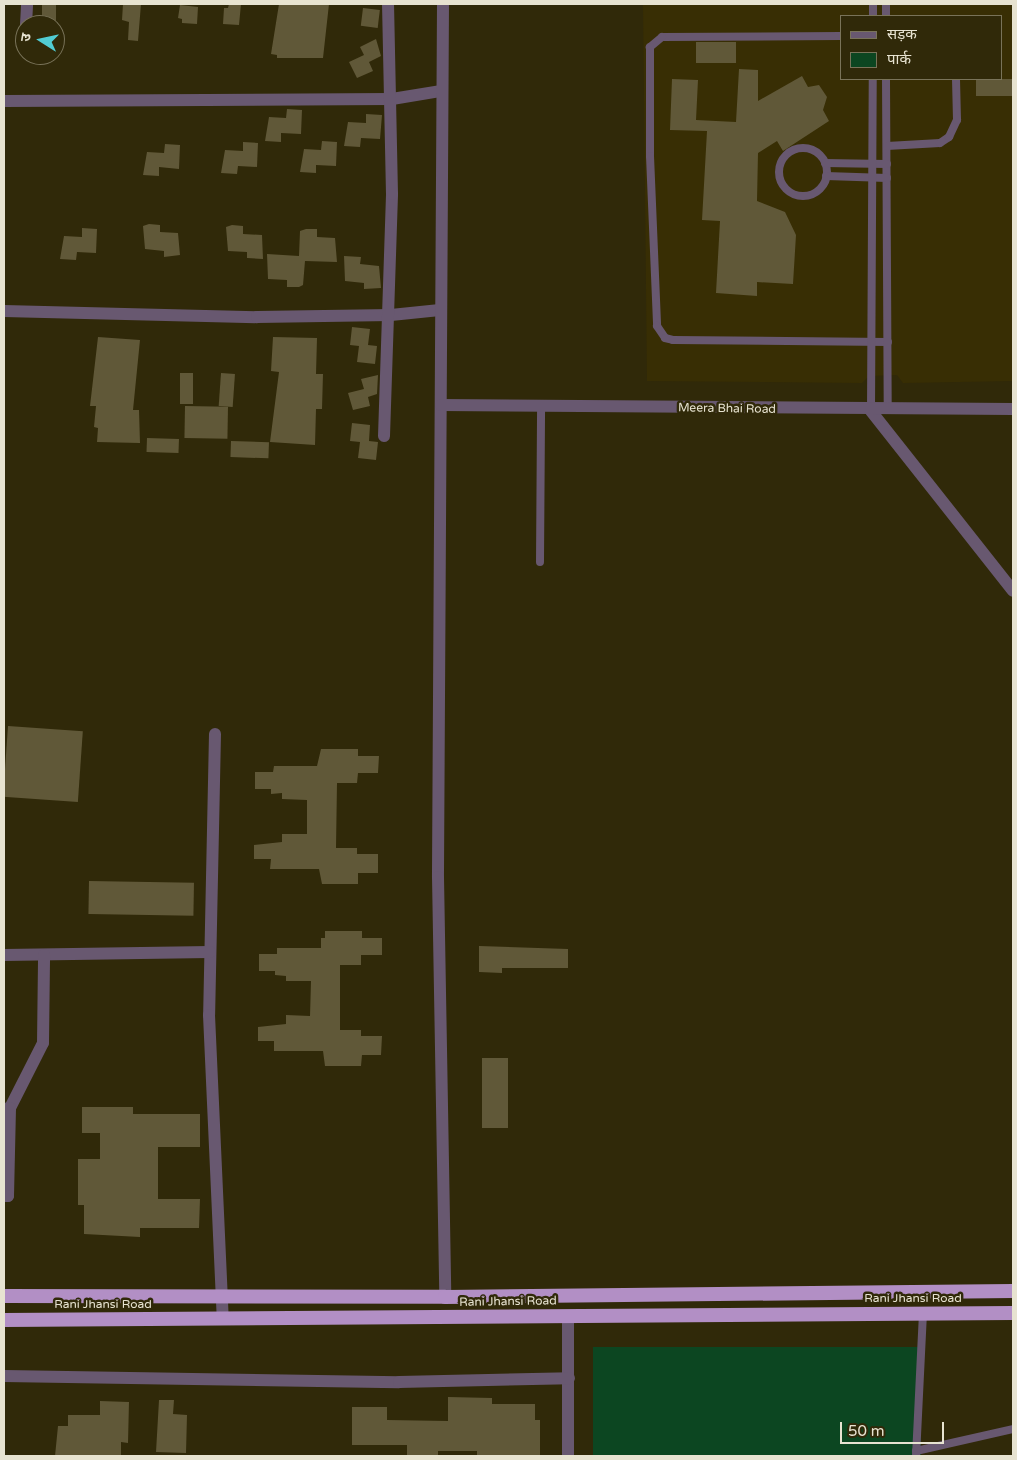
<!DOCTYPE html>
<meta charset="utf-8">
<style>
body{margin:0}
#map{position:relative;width:1017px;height:1460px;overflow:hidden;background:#302909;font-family:"Varela Round","Noto Sans Devanagari",sans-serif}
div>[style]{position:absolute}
.built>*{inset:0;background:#382e04}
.green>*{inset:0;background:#0c4621;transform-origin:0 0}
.building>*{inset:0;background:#605838;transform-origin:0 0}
.service>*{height:8px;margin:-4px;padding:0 4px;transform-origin:4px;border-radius:4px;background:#685870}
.service>.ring{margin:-4px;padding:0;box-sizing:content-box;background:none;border:8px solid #685870;border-radius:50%}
.minor>*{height:12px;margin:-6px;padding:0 6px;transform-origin:6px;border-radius:6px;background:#685870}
.tertiary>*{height:12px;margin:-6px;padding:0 6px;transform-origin:6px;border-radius:6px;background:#685870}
.trunk>*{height:14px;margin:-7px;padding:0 7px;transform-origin:7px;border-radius:7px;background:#b28fc5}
span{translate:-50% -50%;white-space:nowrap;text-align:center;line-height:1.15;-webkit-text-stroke:5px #302909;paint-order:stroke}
.street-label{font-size:12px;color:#e7e3d1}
.frame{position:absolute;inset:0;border:5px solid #e7e3d1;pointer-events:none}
.legend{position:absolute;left:840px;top:15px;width:162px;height:65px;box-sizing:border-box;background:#302909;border:1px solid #797359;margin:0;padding:6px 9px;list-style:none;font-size:15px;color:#e7e3d1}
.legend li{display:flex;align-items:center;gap:10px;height:25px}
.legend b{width:25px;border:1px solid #797359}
.north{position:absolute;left:15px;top:15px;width:50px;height:50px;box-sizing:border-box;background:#302909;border:1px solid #797359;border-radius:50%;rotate:280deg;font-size:14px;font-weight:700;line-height:20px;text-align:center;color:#e7e3d1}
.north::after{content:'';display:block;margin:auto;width:18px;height:22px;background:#51ccd3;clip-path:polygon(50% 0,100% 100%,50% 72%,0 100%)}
.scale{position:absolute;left:840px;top:1422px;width:104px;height:22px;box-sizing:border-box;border:2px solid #e7e3d1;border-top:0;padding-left:6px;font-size:15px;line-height:18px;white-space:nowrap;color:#e7e3d1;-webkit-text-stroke:4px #302909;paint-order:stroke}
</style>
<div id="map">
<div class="built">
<div style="clip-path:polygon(evenodd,643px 4px,1013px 4px,1013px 381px,903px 383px,897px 375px,869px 376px,862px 383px,647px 381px,643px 4px,841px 16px,1001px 16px,1001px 79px,841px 79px,841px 16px)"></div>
</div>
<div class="green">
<div style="left:593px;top:1347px;width:328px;height:109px"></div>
</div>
<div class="building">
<div style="left:42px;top:4px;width:14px;height:21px"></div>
<div style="clip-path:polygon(123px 4px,141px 4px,138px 41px,128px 40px,129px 22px,122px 20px)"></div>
<div style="clip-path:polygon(229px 4px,241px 4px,239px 25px,223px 24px,224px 8px,228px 8px)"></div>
<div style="clip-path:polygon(279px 4px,329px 4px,323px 58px,277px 58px,277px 55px,271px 54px)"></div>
<div style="clip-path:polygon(180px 5px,198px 7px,197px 24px,182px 23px,182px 19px,178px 18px)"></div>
<div style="left:363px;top:8px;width:17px;height:18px;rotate:7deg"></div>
<div style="clip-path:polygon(376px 39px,381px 56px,369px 62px,373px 71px,357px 78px,349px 62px,364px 55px,360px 47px)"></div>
<div style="left:696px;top:42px;width:40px;height:21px"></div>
<div style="clip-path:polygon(739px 69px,758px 70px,758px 101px,802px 76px,808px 87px,819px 85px,827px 97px,823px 110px,829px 121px,783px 151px,777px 141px,758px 153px,757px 201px,785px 212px,796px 235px,793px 284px,757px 282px,757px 296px,716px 293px,720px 221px,702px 220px,707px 131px,670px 130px,672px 79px,698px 80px,696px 120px,736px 122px)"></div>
<div style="left:976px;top:79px;width:37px;height:17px"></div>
<div style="clip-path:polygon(287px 109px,302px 110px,301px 134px,281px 133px,281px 142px,265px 141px,269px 117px,286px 118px)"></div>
<div style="clip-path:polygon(366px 114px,382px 115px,380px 139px,361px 138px,360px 147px,344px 146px,348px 122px,366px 123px)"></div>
<div style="clip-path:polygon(322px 141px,337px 142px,336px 166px,316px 165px,316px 173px,300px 172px,304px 149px,321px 150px)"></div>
<div style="clip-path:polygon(243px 142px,258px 143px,257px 167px,238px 166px,237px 174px,221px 173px,225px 150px,243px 151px)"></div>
<div style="clip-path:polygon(165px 144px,180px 145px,179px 169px,159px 167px,159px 176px,143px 175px,147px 152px,164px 153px)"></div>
<div style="clip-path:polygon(149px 224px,160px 225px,160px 232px,178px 233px,180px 255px,164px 257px,164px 251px,145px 249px,143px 226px)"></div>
<div style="clip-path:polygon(232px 225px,243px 226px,243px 234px,262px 235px,263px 259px,247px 258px,247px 252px,228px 251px,226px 227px)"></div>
<div style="clip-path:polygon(82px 228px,97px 229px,96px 253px,77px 252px,76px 260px,60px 259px,64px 236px,82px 237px)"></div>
<div style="clip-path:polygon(306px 229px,317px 229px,317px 237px,335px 238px,337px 262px,305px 261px,303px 285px,299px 287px,287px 287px,287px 280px,268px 279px,267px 254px,299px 256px,300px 231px)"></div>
<div style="clip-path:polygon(344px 256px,361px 257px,360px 264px,379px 266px,381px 288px,364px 289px,364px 283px,345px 281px)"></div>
<div style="clip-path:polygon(352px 327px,370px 329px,368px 345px,377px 346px,375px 364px,357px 362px,359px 346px,350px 345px)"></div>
<div style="clip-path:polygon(98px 337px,140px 340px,133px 410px,139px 410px,140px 443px,97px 442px,98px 428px,94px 427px,96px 406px,90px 406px)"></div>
<div style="clip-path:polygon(273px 337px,317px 338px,316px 374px,323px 374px,322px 409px,316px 409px,315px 445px,270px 442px,279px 372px,271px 371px)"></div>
<div style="left:180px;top:373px;width:13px;height:31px"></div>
<div style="left:221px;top:373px;width:14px;height:33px;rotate:4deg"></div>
<div style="clip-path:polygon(378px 375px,377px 394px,368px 397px,370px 406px,353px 410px,348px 393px,364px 389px,361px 379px)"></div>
<div style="left:185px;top:406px;width:43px;height:32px;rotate:1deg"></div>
<div style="clip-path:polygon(352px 423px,370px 425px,369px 441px,378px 442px,376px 460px,358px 458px,360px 442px,350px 441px)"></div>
<div style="left:147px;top:438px;width:32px;height:14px;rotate:2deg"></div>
<div style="left:231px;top:441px;width:38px;height:16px;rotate:2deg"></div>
<div style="left:8px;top:726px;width:75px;height:71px;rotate:4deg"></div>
<div style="clip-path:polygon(321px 749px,358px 749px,358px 756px,379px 756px,378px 773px,358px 773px,357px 783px,337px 783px,336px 848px,357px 848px,357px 854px,378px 854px,378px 873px,358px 873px,358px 884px,322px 884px,319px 869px,270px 869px,271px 859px,254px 859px,254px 845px,282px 842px,282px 834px,307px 834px,307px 800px,282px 799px,282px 793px,271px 794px,271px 789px,255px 789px,255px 772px,273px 772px,274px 766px,317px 766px)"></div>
<div style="left:89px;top:881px;width:105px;height:33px;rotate:1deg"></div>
<div style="clip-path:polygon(325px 931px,362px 931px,362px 938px,382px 938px,382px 955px,361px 955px,361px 965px,340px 965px,340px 1030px,361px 1030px,361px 1036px,382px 1036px,381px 1055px,362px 1055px,361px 1066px,325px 1066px,323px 1051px,274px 1051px,274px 1041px,258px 1041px,258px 1027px,286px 1024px,286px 1015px,310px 1016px,311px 981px,286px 981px,286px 976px,275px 975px,275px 971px,259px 971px,259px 954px,277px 954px,277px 948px,321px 948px,321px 938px,325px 938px)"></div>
<div style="clip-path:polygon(479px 946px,568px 949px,568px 968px,502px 968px,502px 973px,479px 972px)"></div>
<div style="left:482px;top:1058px;width:26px;height:70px"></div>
<div style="clip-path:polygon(82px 1107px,133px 1107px,133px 1114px,200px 1114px,200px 1147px,158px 1147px,158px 1199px,200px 1199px,199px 1228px,140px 1228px,140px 1237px,84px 1234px,84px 1205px,78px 1205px,78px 1159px,100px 1159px,100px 1133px,82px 1133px)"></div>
<div style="clip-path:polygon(448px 1397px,492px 1398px,492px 1404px,535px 1404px,535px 1420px,540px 1420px,540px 1456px,477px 1456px,477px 1451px,438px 1451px,438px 1456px,407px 1456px,407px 1445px,352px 1445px,352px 1407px,387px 1407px,387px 1420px,448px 1421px)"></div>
<div style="clip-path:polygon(159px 1400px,174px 1400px,173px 1414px,187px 1415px,186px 1453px,156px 1452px)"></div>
<div style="clip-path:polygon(100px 1401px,129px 1402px,128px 1443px,121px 1442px,121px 1456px,55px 1456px,58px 1426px,68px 1426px,68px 1415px,100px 1415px)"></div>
</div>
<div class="service">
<div style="left:886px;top:4px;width:12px;rotate:90deg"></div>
<div style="left:873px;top:16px;width:12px;rotate:-90deg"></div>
<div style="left:841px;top:36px;width:179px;rotate:179.7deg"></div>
<div style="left:662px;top:37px;width:16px;rotate:140deg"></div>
<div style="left:650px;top:47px;width:109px;rotate:90deg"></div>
<div style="left:650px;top:156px;width:170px;rotate:87.6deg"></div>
<div style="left:657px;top:326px;width:14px;rotate:56deg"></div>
<div style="left:665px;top:338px;width:8px;rotate:14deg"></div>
<div style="left:673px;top:340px;width:215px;rotate:0.5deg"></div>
<div style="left:886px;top:79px;width:331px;rotate:89.7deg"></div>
<div style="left:887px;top:146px;width:53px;rotate:-3.2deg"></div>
<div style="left:940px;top:143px;width:11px;rotate:-34deg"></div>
<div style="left:949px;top:137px;width:19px;rotate:-65deg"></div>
<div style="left:957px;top:120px;width:41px;rotate:-91.4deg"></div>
<div class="ring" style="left:779px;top:148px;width:40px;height:40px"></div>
<div style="left:825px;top:163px;width:62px;rotate:0.9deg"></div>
<div style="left:826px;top:176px;width:61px;rotate:1.9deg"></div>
<div style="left:871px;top:411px;width:332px;rotate:-89.7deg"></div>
<div style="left:540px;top:562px;width:156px;rotate:-89.6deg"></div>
<div style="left:916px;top:1451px;width:99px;rotate:-12.8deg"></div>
<div style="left:916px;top:1456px;width:142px;rotate:-87.2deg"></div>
</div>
<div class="minor">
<div style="left:26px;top:25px;width:21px;rotate:-87deg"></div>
<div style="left:4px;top:101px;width:388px;rotate:-0.3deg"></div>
<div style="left:392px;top:99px;width:50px;rotate:-9.3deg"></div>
<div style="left:4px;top:311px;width:253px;rotate:1.4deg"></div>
<div style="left:257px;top:317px;width:134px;rotate:-0.9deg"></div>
<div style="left:391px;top:315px;width:49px;rotate:-5.8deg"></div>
<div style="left:871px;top:411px;width:229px;rotate:51.7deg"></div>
<div style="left:384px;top:436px;width:242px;rotate:-88.1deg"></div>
<div style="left:392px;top:194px;width:190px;rotate:-91.2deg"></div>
<div style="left:215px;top:734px;width:281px;rotate:91.2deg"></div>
<div style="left:209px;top:1015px;width:304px;rotate:87.4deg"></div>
<div style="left:4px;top:955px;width:206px;rotate:-0.8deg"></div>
<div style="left:10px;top:1108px;width:73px;rotate:-63.1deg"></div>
<div style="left:43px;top:1043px;width:88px;rotate:-89.3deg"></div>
<div style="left:4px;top:1109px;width:6px;rotate:-9deg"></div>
<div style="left:10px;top:1108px;width:88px;rotate:91.3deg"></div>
<div style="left:8px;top:1196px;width:4px;rotate:180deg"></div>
<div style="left:568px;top:1316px;width:140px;rotate:90deg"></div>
<div style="left:4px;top:1376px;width:395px;rotate:0.9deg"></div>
<div style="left:399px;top:1382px;width:170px;rotate:-1.3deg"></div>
</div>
<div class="tertiary">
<div style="left:443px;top:4px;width:873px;rotate:90.33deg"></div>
<div style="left:438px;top:877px;width:420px;rotate:89deg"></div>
<div style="left:441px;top:405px;width:572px;rotate:0.4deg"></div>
</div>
<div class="trunk">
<div style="left:4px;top:1296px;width:441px;rotate:0.1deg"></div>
<div style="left:445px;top:1297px;width:568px;rotate:-0.61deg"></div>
<div style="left:4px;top:1320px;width:1009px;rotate:-0.4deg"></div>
</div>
<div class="street-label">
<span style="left:727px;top:409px;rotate:1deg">Meera Bhai Road</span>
<span style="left:913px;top:1299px">Rani Jhansi Road</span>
<span style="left:508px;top:1302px;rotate:-1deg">Rani Jhansi Road</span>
<span style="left:103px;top:1305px">Rani Jhansi Road</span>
</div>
<div class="frame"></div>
<ul class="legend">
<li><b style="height:6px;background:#685870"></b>सड़क</li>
<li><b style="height:14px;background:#0c4621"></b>पार्क</li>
</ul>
<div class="north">उ</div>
<div class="scale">50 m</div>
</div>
